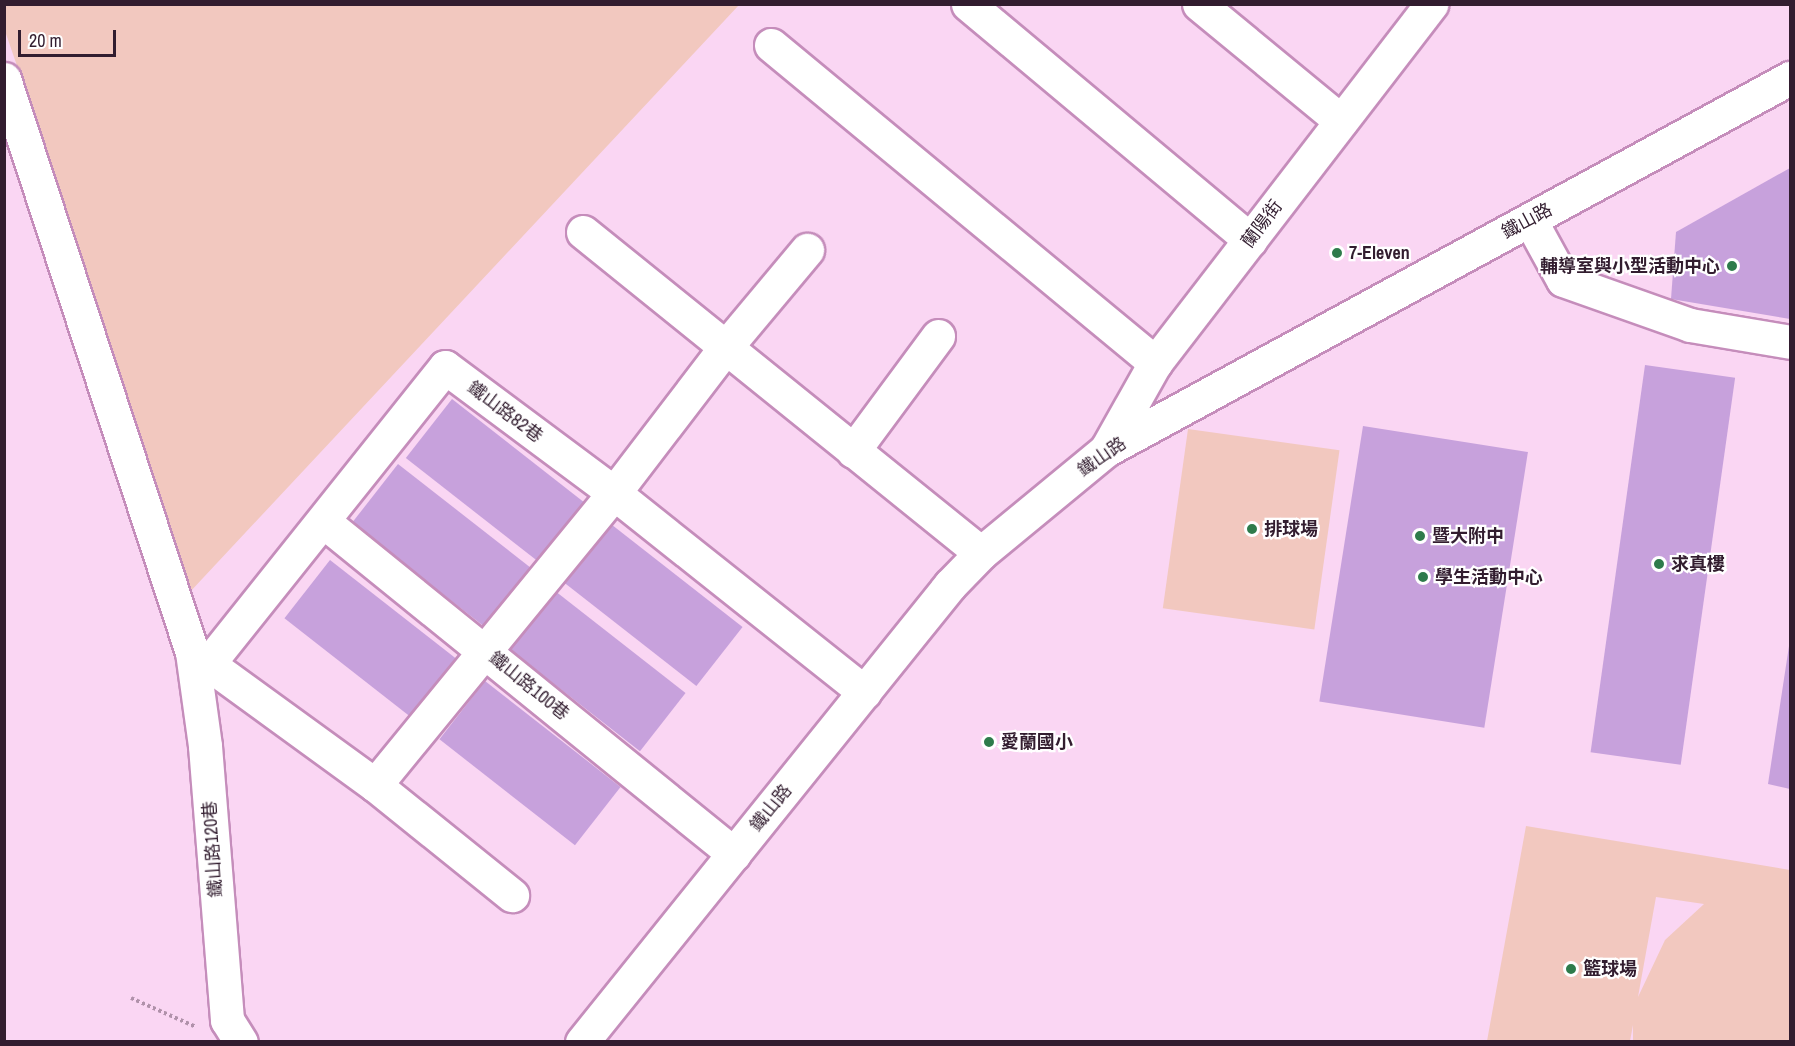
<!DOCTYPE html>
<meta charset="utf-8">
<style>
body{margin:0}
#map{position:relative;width:1795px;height:1046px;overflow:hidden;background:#fad6f3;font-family:"Archivo Narrow","Noto Sans TC",sans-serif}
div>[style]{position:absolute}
.green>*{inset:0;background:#f2c8bf;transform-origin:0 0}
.building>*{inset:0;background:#c7a1dc;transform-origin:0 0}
.path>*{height:4px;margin-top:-2px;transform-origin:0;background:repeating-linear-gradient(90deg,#b091aa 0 3px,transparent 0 6px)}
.roads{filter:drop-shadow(2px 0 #c58dbb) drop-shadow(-2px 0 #c58dbb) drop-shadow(0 2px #c58dbb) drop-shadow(0 -2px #c58dbb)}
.minor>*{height:33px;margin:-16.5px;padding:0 16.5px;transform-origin:16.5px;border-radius:16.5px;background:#fff}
.dots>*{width:16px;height:16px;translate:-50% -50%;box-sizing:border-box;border:3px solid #fff;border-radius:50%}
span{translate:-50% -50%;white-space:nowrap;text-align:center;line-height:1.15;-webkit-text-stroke:4.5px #fff;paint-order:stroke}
.street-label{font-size:18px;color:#321d2f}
.poi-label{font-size:18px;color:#321d2f;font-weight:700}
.left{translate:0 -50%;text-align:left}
.right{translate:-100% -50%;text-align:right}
.frame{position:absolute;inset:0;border:6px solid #321d2f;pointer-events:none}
.scale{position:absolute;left:18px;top:30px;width:98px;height:27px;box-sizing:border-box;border:3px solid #321d2f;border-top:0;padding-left:8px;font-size:18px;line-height:21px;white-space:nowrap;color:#321d2f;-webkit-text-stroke:4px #fff;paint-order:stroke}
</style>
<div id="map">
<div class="green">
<div style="clip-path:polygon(4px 5px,739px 5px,189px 593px,73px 228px,5px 31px)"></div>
<div style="left:1188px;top:429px;width:153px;height:181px;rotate:8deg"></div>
<div style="clip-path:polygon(evenodd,1526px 826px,1790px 870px,1790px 1041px,1633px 1041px,1633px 1025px,1630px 1041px,1487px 1041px,1526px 826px,1656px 897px,1704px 904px,1665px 940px,1638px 997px,1656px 897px)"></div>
</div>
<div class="building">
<div style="clip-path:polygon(1790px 168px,1790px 319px,1671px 299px,1676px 232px)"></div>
<div style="left:1645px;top:365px;width:91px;height:391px;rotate:8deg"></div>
<div style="left:452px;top:399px;width:172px;height:75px;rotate:38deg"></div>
<div style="left:1363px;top:426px;width:167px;height:279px;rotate:9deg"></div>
<div style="left:398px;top:464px;width:172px;height:75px;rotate:38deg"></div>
<div style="left:607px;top:521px;width:172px;height:75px;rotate:38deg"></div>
<div style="left:330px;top:560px;width:172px;height:74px;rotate:38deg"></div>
<div style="left:550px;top:587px;width:172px;height:74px;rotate:38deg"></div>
<div style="clip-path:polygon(1789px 646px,1790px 646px,1790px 789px,1768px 784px)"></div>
<div style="left:485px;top:681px;width:172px;height:74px;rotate:38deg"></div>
</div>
<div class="path">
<div style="left:131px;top:998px;width:71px;rotate:24deg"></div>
</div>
<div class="roads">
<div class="minor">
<div style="left:968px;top:4px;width:368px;rotate:39.9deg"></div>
<div style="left:1199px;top:4px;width:184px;rotate:39.5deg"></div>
<div style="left:771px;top:45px;width:499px;rotate:39.6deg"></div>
<div style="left:4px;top:79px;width:603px;rotate:71.84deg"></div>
<div style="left:192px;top:652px;width:95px;rotate:82.1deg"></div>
<div style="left:205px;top:746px;width:275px;rotate:85.4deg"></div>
<div style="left:227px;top:1020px;width:26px;rotate:58deg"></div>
<div style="left:1530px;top:220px;width:68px;rotate:61.2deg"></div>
<div style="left:1563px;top:280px;width:135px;rotate:19.5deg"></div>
<div style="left:1690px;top:325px;width:101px;rotate:9.6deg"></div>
<div style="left:583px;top:232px;width:511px;rotate:38.89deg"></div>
<div style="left:1106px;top:450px;width:100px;rotate:-60.6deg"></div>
<div style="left:1155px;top:363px;width:453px;rotate:-52.4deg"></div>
<div style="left:853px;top:451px;width:143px;rotate:-53.5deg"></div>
<div style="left:323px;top:521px;width:529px;rotate:39.02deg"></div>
<div style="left:192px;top:652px;width:226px;rotate:36deg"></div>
<div style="left:375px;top:785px;width:176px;rotate:38.8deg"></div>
<div style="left:208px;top:664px;width:380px;rotate:-51.4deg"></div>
<div style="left:445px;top:367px;width:211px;rotate:36.7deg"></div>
<div style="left:614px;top:493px;width:320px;rotate:38.5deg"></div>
<div style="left:375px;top:785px;width:377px;rotate:-50.7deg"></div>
<div style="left:614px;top:493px;width:183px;rotate:-52.6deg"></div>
<div style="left:725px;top:348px;width:128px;rotate:-50.1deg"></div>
<div style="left:582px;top:1042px;width:587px;rotate:-51.16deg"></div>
<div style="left:950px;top:585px;width:45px;rotate:-45.9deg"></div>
<div style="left:981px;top:553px;width:162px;rotate:-39.5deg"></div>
<div style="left:1106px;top:450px;width:779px;rotate:-28.54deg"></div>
</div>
</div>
<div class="dots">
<div style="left:1337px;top:253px;background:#2e7b4b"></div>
<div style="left:1732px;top:266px;background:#2e7b4b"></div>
<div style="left:1252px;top:529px;background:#2e7b4b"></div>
<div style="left:1420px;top:536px;background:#2e7b4b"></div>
<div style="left:1659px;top:564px;background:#2e7b4b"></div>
<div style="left:1423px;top:577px;background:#2e7b4b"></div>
<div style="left:989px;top:742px;background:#2e7b4b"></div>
<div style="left:1571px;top:969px;background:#2e7b4b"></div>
</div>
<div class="street-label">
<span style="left:1527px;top:221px;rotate:-28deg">鐵山路</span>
<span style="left:1262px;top:224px;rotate:-53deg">蘭陽街</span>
<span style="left:505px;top:412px;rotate:37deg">鐵山路82巷</span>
<span style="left:1102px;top:457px;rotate:-35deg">鐵山路</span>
<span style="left:529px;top:686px;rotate:39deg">鐵山路100巷</span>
<span style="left:771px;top:808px;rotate:-51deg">鐵山路</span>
<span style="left:213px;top:849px;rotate:-94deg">鐵山路120巷</span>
</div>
<div class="poi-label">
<span class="left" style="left:1349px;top:253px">7-Eleven</span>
<span class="right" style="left:1720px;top:266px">輔導室與小型活動中心</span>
<span class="left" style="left:1264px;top:529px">排球場</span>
<span class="left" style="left:1432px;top:536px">暨大附中</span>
<span class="left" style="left:1671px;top:564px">求真樓</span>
<span class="left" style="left:1435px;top:577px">學生活動中心</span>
<span class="left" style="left:1001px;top:742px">愛蘭國小</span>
<span class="left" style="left:1583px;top:969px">籃球場</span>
</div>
<div class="frame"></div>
<div class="scale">20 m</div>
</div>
